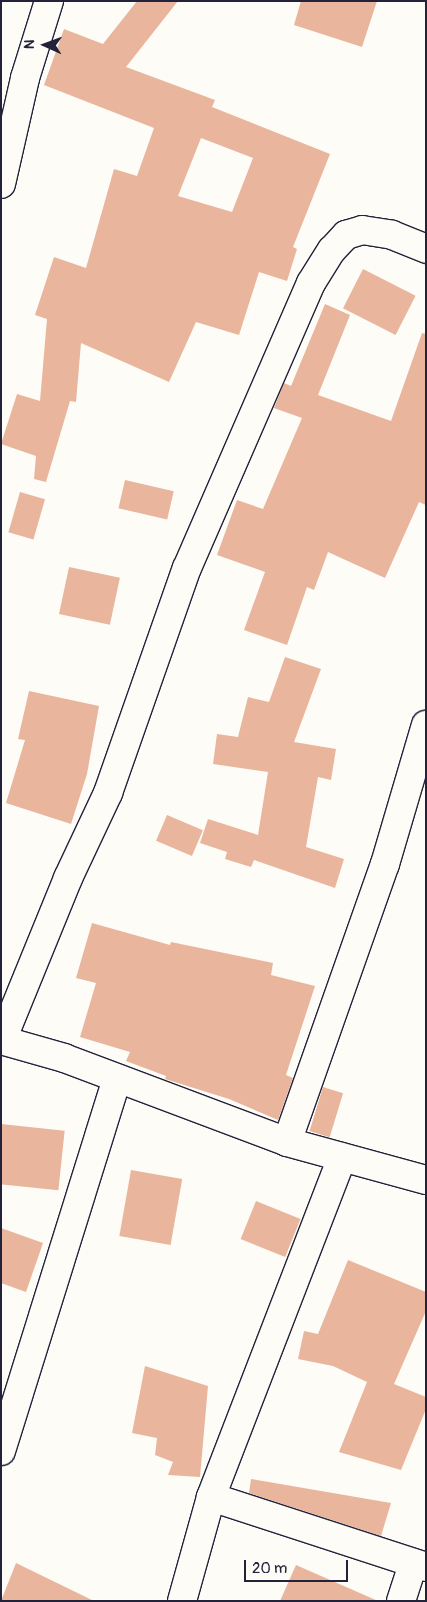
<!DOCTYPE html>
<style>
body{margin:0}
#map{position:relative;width:427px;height:1602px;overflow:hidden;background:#fdfcf7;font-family:Pangolin,sans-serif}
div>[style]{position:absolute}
.building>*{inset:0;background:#e9b59c;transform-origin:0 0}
.roads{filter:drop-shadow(1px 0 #22223b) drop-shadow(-1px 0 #22223b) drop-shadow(0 1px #22223b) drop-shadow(0 -1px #22223b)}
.minor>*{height:28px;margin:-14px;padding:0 14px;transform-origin:14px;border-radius:14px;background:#fdfcf7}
span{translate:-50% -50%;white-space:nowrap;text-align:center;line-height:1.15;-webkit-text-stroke:4px #fdfcf7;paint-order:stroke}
.frame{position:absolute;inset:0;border:2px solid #22223b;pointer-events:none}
.north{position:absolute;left:20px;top:20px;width:50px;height:50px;-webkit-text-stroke:4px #fdfcf7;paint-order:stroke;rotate:272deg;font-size:14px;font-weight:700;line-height:20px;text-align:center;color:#22223b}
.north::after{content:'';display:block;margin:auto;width:18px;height:22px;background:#22223b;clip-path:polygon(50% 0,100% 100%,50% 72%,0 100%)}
.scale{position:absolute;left:244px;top:1560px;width:104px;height:22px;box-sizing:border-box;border:2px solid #22223b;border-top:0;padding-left:6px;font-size:15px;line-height:18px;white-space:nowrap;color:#22223b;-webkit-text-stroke:4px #fdfcf7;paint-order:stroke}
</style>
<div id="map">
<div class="building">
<div style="clip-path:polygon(evenodd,137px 1px,178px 1px,126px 67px,215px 100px,212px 107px,330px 154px,293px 247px,297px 249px,287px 281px,259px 272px,239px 335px,196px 322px,169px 382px,81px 343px,76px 402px,70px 401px,46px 482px,34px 479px,36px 456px,1px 444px,17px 394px,40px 401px,47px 319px,35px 315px,54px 257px,86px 268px,114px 169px,137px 176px,154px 128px,44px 85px,64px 29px,103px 44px,137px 1px,201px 138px,253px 158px,232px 212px,178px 196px,201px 138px)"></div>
<div style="clip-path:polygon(301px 1px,377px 1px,362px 47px,294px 25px)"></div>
<div style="left:363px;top:269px;width:59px;height:44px;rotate:27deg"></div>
<div style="clip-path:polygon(325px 304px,350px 315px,318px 395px,391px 421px,422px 333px,426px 334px,426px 505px,419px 502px,385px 578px,328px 552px,314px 590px,307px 587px,287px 645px,244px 630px,265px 572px,217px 555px,237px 500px,263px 509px,302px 418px,274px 408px,284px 383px,291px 386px)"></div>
<div style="left:125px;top:480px;width:50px;height:29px;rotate:13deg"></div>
<div style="left:20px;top:492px;width:26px;height:42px;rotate:16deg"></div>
<div style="left:69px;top:567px;width:52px;height:48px;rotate:12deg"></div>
<div style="clip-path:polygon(285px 657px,321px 669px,294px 742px,336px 749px,331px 780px,318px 777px,306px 847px,344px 859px,335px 888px,254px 860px,251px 867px,225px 859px,227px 852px,200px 843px,208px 819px,258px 835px,268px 772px,213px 764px,217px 734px,238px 737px,248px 697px,269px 702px)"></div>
<div style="clip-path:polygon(29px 691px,99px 706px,87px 774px,71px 824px,6px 803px,25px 740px,18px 739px)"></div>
<div style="left:167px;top:815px;width:39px;height:28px;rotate:23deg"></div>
<div style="clip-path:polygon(92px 923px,170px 945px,171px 942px,273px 963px,271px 975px,315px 986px,286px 1075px,293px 1078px,278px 1120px,229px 1099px,165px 1079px,166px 1076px,126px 1061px,130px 1052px,80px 1037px,96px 983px,76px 978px)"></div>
<div style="left:323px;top:1087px;width:21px;height:46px;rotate:17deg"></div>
<div style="left:1px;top:1124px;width:64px;height:60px;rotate:6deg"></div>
<div style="left:131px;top:1170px;width:52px;height:67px;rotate:10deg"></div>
<div style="left:256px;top:1201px;width:48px;height:41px;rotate:22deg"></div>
<div style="clip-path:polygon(1px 1228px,43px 1243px,26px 1292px,1px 1283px)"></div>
<div style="clip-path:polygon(348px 1260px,426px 1292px,426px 1311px,394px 1384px,426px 1397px,426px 1409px,401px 1470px,339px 1452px,367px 1382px,333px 1366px,298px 1359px,304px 1331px,318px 1334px)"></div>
<div style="clip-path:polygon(145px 1366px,208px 1386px,200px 1477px,168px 1475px,173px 1462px,155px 1455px,157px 1438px,132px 1433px)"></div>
<div style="clip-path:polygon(251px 1479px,391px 1503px,381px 1536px,249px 1493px)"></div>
<div style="clip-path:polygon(16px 1563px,94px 1601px,1px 1601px)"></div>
<div style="clip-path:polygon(296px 1565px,378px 1601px,280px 1601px)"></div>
</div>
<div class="roads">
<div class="minor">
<div style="left:1px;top:184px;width:109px;rotate:-77.2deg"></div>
<div style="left:25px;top:78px;width:81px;rotate:-72.7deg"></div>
<div style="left:1px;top:1040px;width:66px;rotate:15.9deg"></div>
<div style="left:64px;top:1058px;width:238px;rotate:20.6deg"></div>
<div style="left:287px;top:1142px;width:144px;rotate:15.3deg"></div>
<div style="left:2px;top:1040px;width:175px;rotate:-67.8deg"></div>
<div style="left:68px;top:878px;width:94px;rotate:-64.8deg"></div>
<div style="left:108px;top:793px;width:238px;rotate:-70.7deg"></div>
<div style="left:187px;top:568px;width:311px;rotate:-66.5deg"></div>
<div style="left:311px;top:283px;width:39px;rotate:-58deg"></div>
<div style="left:332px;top:250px;width:21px;rotate:-47deg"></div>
<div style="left:346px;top:235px;width:17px;rotate:-17deg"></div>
<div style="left:362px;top:230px;width:30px;rotate:9deg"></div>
<div style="left:392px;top:235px;width:37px;rotate:22deg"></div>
<div style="left:287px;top:1142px;width:295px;rotate:-70.6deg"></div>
<div style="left:385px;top:864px;width:145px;rotate:-73.6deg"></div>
<div style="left:1px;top:1451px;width:390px;rotate:-72.7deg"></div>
<div style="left:211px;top:1497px;width:226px;rotate:18deg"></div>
<div style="left:182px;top:1601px;width:108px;rotate:-74.4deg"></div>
<div style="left:211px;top:1497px;width:364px;rotate:-68.9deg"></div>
<div style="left:401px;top:1601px;width:40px;rotate:-72deg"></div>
</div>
</div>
<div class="frame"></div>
<div class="north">N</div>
<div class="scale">20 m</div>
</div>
